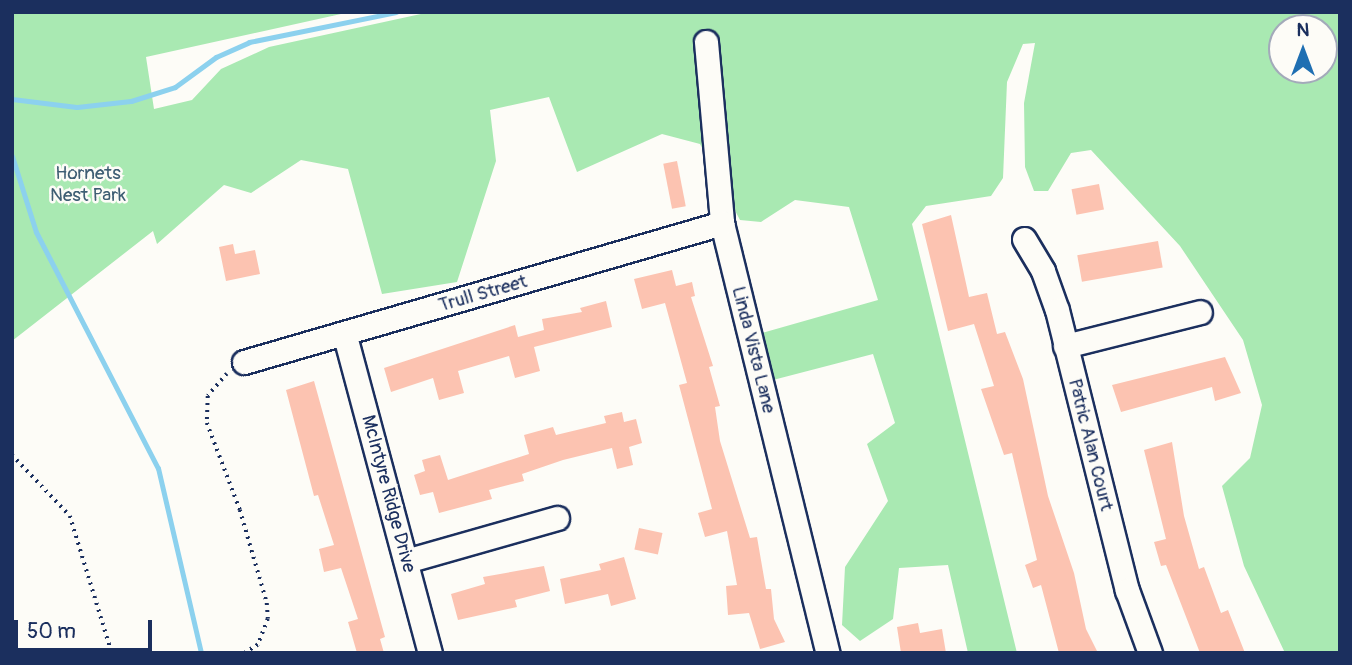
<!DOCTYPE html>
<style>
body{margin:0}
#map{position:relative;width:1352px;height:665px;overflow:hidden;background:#fdfcf7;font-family:Pangolin,sans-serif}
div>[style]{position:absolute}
.green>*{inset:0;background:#a9e9b2}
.stream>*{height:5px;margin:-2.5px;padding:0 2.5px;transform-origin:2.5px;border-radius:2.5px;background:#8cd1ee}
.building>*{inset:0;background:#fcc3b1;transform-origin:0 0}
.path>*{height:3.5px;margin-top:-1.75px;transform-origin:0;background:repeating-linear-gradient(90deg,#1b2f5e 0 2px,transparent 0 7px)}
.roads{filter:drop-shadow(2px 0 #1b2f5e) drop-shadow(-2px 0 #1b2f5e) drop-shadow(0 2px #1b2f5e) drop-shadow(0 -2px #1b2f5e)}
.minor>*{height:23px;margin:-11.5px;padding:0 11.5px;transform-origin:11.5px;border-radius:11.5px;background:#fdfcf7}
span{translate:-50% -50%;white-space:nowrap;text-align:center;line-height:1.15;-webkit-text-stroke:5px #fdfcf7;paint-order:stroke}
.park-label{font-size:19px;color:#3e5e73}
.street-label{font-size:19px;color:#1b2f5e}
.frame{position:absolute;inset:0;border:14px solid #1b2f5e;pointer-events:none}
.north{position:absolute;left:1268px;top:14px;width:70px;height:70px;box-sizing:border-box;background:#fdfcf7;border:2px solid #a3aaba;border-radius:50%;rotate:0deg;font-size:19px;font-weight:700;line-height:28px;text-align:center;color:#1b2f5e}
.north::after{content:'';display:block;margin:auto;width:24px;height:32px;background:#1f6fb2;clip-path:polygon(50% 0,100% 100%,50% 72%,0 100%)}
.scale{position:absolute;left:14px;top:620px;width:138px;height:32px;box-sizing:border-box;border:4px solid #1b2f5e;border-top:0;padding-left:9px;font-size:21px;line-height:24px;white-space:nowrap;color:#1b2f5e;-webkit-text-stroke:5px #fdfcf7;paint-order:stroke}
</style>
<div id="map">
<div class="green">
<div style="clip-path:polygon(evenodd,12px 12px,350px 12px,146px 57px,154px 109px,192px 100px,221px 69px,269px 47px,430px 12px,1340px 12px,1340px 653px,1285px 653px,1244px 566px,1222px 486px,1250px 458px,1262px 405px,1243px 340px,1180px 246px,1091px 150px,1071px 153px,1048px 191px,1034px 191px,1025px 167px,1024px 103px,1035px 43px,1023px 44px,1007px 82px,1003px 178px,991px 196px,926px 206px,912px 224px,1017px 653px,968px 653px,948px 565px,899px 568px,893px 619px,860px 641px,842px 625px,845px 567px,888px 501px,867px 444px,895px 423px,873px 354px,773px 380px,762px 333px,878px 300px,849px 207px,795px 200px,761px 222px,740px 220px,700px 144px,662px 134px,577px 172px,549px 97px,490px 110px,496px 161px,457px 282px,382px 294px,348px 169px,301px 160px,251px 193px,224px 185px,157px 244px,153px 231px,12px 341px,12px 12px,1282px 28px,1324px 28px,1324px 70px,1282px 70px,1282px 28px)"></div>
</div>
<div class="stream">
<div style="left:12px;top:99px;width:65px;rotate:7deg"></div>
<div style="left:77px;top:107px;width:54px;rotate:-6.3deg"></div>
<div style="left:131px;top:101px;width:46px;rotate:-17.7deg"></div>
<div style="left:175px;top:87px;width:51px;rotate:-36.2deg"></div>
<div style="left:216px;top:57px;width:36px;rotate:-24deg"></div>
<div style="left:249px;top:42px;width:150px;rotate:-11.5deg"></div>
<div style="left:12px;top:156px;width:80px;rotate:72.5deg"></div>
<div style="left:36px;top:232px;width:266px;rotate:62.7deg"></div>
<div style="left:158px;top:468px;width:190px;rotate:76.9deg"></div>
</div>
<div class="building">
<div style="left:677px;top:161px;width:46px;height:14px;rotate:79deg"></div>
<div style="left:1099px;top:184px;width:26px;height:28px;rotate:79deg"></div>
<div style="clip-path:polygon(951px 215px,969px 297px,987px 293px,997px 334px,1005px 332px,1023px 379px,1048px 496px,1074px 573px,1086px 629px,1098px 653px,1059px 653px,1041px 585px,1033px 588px,1025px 565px,1037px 560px,1012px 453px,1004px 455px,981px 389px,994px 386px,974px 324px,948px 331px,922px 224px)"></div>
<div style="left:1158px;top:241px;width:27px;height:82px;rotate:80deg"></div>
<div style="clip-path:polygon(233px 244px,235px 254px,255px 250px,260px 274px,226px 281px,219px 247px)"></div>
<div style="clip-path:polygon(672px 270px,676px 286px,692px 282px,695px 296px,691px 297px,713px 366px,709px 367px,720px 406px,715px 407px,720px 441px,750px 538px,757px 537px,766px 589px,771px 589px,774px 619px,785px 642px,760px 649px,749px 613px,728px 615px,726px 586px,737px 585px,727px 531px,705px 537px,698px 513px,712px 509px,679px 385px,687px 383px,665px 303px,642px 309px,634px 279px)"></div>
<div style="clip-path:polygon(606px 301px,612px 327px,534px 347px,540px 371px,515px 378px,509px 356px,458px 371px,464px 393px,439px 400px,433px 378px,391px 392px,384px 368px,515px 325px,518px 337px,544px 330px,542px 319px,582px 312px,580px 308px)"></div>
<div style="clip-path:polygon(1225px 357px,1241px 393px,1215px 401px,1212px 387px,1121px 412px,1112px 385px)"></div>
<div style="clip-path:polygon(314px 381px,385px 637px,380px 639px,384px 653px,357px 653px,348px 622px,358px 619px,341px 568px,324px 572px,319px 549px,334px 545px,318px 495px,314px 496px,286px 390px)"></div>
<div style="clip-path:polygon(622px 412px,624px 422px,636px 419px,642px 443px,629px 447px,633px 465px,617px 469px,612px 448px,563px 460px,522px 474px,524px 481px,489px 490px,492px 499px,439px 513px,433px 492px,420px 495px,414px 475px,425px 471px,422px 460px,440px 455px,448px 480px,529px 454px,524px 435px,553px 427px,556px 435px,606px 423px,604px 416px)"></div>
<div style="clip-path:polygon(1172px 442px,1184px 516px,1199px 569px,1204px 567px,1221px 613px,1228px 610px,1245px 653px,1200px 653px,1166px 565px,1161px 566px,1154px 542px,1166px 539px,1144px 450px)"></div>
<div style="left:639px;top:528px;width:24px;height:22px;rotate:12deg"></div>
<div style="clip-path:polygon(624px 557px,636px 599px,611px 606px,608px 594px,565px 604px,560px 579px,601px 570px,599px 564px)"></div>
<div style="clip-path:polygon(544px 566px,550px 591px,515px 600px,517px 607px,458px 620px,451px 594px,485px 584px,483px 577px)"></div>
<div style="clip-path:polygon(918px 623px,920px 633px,942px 629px,946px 653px,901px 653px,897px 627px)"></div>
</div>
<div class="path">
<div style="left:227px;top:374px;width:29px;rotate:131deg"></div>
<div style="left:208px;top:396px;width:27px;rotate:92deg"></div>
<div style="left:207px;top:423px;width:93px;rotate:69.2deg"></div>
<div style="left:240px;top:510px;width:97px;rotate:73.8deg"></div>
<div style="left:267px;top:603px;width:16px;rotate:86deg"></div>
<div style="left:268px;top:619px;width:28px;rotate:111deg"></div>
<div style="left:258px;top:645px;width:15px;rotate:148deg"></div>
<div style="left:12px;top:455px;width:84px;rotate:46.4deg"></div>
<div style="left:70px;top:516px;width:143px;rotate:73deg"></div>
</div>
<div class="roads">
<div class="minor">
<div style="left:706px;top:42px;width:182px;rotate:84.9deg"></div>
<div style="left:722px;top:223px;width:443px;rotate:76.2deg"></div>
<div style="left:1024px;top:239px;width:37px;rotate:59deg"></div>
<div style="left:1043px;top:271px;width:41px;rotate:70.3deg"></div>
<div style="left:1057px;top:310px;width:289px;rotate:76deg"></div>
<div style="left:1127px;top:590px;width:67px;rotate:69.9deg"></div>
<div style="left:345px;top:336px;width:328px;rotate:75deg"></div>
<div style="left:1065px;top:346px;width:139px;rotate:-14.1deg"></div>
<div style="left:244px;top:362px;width:498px;rotate:-16.2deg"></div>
<div style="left:406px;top:561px;width:157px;rotate:-15.9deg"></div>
</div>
</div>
<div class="park-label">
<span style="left:88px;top:185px">Hornets<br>Nest Park</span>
</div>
<div class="street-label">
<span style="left:483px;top:294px;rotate:-16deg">Trull Street</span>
<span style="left:753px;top:350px;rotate:76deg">Linda Vista Lane</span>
<span style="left:1090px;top:445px;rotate:76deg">Patric Alan Court</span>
<span style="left:388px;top:494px;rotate:75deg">McIntyre Ridge Drive</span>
</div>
<div class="frame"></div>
<div class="north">N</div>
<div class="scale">50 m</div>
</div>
